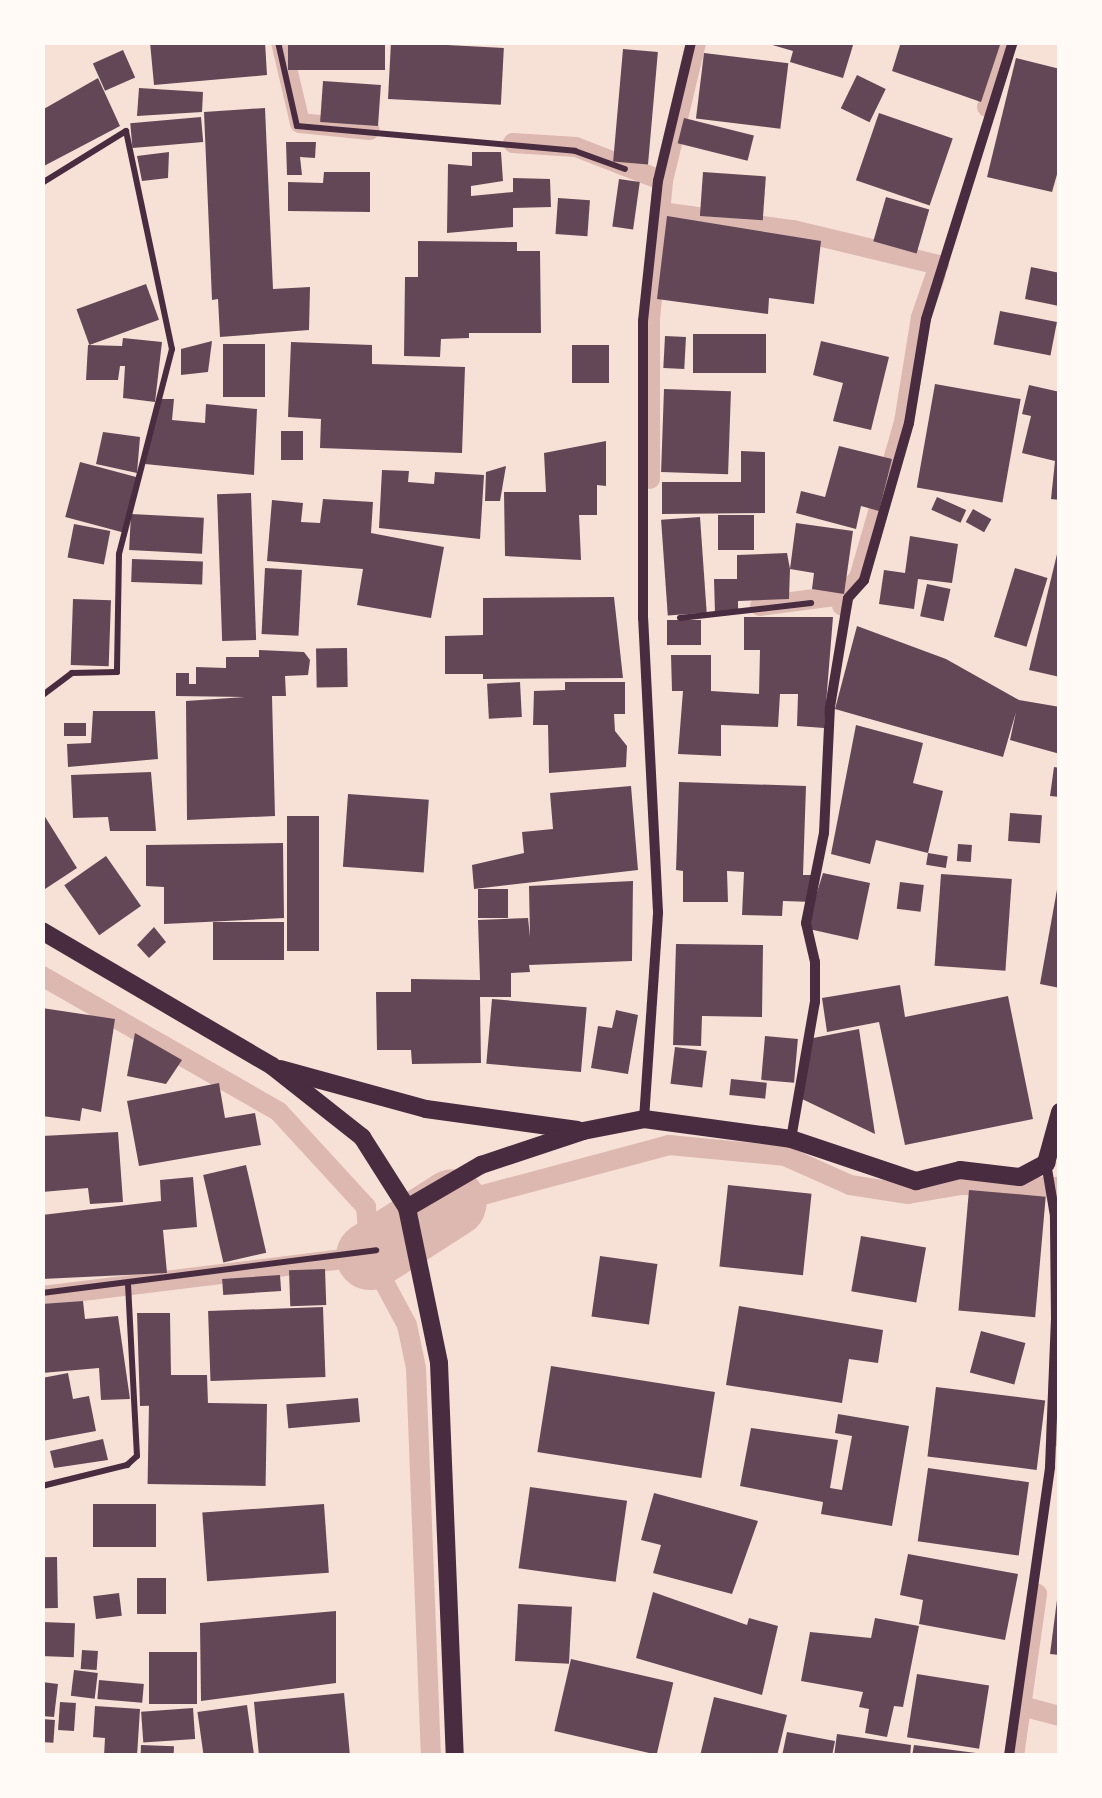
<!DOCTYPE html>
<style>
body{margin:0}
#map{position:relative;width:1102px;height:1798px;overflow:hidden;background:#f7e1d7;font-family:"DejaVu Sans",sans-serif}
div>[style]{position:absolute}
.stream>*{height:20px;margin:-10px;padding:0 10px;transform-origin:10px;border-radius:10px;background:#dcb8b0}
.canal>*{height:68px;margin:-34px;padding:0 34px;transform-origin:34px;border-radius:34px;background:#dcb8b0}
.building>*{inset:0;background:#644757;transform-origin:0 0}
.path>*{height:6px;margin:-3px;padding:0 3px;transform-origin:3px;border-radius:3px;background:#4a2c40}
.minor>*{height:10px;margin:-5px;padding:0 5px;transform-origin:5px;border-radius:5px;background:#4a2c40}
.tertiary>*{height:18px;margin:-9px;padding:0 9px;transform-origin:9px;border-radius:9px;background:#4a2c40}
span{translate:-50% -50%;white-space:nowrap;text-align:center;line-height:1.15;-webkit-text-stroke:8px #fffaf5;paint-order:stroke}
.frame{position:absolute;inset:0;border:45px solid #fffaf5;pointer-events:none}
</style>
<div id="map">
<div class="stream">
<div style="left:281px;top:42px;width:83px;rotate:76.8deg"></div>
<div style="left:300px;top:123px;width:70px;rotate:5.7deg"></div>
<div style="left:987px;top:107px;width:68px;rotate:-72.9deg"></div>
<div style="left:513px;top:143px;width:63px;rotate:3.6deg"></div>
<div style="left:576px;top:147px;width:93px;rotate:21.3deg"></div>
<div style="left:661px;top:212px;width:133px;rotate:7.8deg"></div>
<div style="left:793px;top:230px;width:150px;rotate:13.5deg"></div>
<div style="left:650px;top:479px;width:160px;rotate:-90deg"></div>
<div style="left:650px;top:319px;width:139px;rotate:-84.6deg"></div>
<div style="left:663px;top:181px;width:143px;rotate:-76.6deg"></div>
<div style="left:844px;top:595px;width:23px;rotate:-49deg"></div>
<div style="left:859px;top:578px;width:162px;rotate:-73.9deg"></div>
<div style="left:904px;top:422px;width:106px;rotate:-80.8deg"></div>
<div style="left:921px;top:317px;width:46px;rotate:-70.8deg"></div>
<div style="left:760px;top:606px;width:85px;rotate:-7.5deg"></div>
<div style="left:844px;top:595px;width:11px;rotate:100deg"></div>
<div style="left:42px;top:976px;width:273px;rotate:29.8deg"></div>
<div style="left:279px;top:1112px;width:129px;rotate:47.5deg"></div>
<div style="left:366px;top:1207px;width:49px;rotate:85.3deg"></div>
<div style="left:370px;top:1256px;width:78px;rotate:61.8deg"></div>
<div style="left:407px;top:1325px;width:44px;rotate:78.2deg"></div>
<div style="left:416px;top:1368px;width:388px;rotate:87.8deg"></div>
<div style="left:453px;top:1203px;width:224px;rotate:-15deg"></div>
<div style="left:669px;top:1145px;width:117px;rotate:5.4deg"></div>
<div style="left:785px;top:1156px;width:71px;rotate:24deg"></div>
<div style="left:850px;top:1185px;width:59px;rotate:8.8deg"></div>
<div style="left:908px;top:1194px;width:54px;rotate:-9.6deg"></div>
<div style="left:961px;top:1185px;width:99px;rotate:1.2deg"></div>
<div style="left:42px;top:1296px;width:330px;rotate:-7deg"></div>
<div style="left:1056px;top:1436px;width:76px;rotate:-87deg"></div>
<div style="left:1022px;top:1706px;width:39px;rotate:15deg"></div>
<div style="left:1014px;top:1756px;width:164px;rotate:-81.9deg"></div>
</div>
<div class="canal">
<div style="left:370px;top:1256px;width:98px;rotate:-32.6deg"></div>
</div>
<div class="building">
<div style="clip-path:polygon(150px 42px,265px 42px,267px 75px,154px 85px)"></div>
<div style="left:288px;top:42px;width:97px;height:28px"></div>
<div style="left:391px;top:42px;width:113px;height:57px;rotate:3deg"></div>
<div style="clip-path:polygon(854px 42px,843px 78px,790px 62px,793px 51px,769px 44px)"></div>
<div style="clip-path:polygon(901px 42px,1001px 42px,981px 102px,892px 71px)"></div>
<div style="left:623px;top:49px;width:35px;height:113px;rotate:5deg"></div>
<div style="left:123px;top:50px;width:30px;height:33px;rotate:66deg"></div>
<div style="left:704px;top:53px;width:85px;height:66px;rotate:7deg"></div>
<div style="clip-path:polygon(1016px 58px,1060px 69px,1060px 164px,1052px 192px,987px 177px)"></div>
<div style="left:857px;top:75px;width:32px;height:37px;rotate:26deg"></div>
<div style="clip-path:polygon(98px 78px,120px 126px,42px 167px,42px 110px)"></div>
<div style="left:323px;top:81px;width:58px;height:41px;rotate:4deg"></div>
<div style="clip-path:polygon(139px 88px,203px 92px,202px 112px,137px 116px)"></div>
<div style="clip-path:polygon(265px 108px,273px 289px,310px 287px,309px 330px,220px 337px,218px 299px,212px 300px,204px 112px)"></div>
<div style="left:879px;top:113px;width:78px;height:71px;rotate:19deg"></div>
<div style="left:201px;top:117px;width:25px;height:71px;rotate:85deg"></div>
<div style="left:684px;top:118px;width:72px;height:26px;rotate:14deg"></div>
<div style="clip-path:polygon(286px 142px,316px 142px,315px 158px,300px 157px,302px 175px,287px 175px)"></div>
<div style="clip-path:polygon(169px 152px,168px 178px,142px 181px,137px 156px)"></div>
<div style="clip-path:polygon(472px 152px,501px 152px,503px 181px,471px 186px,471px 196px,513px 192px,513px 178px,550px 179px,551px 207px,513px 208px,513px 227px,447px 233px,448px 164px,472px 166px)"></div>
<div style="clip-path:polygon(324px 172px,370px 172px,370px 212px,288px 211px,288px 182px,323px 183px)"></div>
<div style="left:703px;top:172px;width:63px;height:44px;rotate:4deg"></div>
<div style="left:619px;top:179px;width:21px;height:48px;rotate:8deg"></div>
<div style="left:886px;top:197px;width:45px;height:46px;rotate:16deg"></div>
<div style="left:558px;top:198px;width:32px;height:36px;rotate:4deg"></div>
<div style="clip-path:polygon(667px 216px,821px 241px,814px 304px,769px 298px,768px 314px,657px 299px)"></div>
<div style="clip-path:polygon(418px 241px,517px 242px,517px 251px,540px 251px,541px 333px,469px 333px,469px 338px,441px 339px,440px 357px,404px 356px,405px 277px,418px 277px)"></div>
<div style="clip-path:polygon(1031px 267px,1060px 273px,1059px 306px,1025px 299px)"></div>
<div style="left:146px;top:284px;width:38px;height:74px;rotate:70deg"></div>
<div style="left:1000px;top:311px;width:58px;height:34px;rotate:11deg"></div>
<div style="left:693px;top:334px;width:73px;height:39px"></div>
<div style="left:665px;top:336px;width:21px;height:32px;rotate:3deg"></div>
<div style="clip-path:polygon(123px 338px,162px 342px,155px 402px,123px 398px,125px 366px,120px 366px,118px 380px,86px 380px,88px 345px,122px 346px)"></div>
<div style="clip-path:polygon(212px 341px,208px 372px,181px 375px,181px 349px)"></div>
<div style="clip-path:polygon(821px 341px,889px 357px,871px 430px,833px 421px,843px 383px,813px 375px)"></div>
<div style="clip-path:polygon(291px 342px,372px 345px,372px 364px,465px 367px,462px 453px,320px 448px,321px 419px,288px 417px)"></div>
<div style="left:223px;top:344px;width:42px;height:53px"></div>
<div style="left:572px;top:345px;width:37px;height:38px"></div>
<div style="left:935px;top:384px;width:87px;height:105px;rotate:10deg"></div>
<div style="clip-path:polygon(1029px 385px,1060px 392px,1060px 500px,1051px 499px,1055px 461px,1022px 453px,1031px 416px,1022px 414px)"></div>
<div style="left:664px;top:389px;width:67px;height:83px;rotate:2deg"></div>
<div style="clip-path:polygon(157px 399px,174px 399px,172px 420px,205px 423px,206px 404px,257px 409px,254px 475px,145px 464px)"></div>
<div style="left:281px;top:431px;width:22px;height:29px"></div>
<div style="clip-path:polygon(103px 432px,140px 437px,137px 473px,96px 464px)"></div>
<div style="clip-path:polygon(606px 441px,606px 486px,597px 485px,597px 515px,579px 515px,581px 560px,505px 556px,504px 492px,546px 492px,544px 453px)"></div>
<div style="clip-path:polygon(839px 446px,892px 459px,879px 511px,861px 506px,856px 529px,796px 513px,801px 491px,825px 497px)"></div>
<div style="clip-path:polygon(741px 451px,765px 452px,765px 513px,662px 514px,662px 482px,741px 482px)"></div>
<div style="left:80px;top:462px;width:60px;height:57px;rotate:15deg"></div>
<div style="clip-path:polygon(506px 466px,500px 501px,485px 501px,486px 472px)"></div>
<div style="clip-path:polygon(382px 470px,409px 471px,408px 482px,434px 484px,435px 472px,484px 475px,480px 539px,379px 528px)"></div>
<div style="left:251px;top:493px;width:147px;height:34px;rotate:88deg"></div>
<div style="left:937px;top:497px;width:32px;height:14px;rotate:24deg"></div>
<div style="clip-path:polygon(323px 499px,373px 502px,371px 533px,444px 547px,431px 618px,357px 605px,363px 569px,267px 561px,272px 500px,303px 503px,301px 522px,320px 523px)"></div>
<div style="left:973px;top:509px;width:21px;height:15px;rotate:29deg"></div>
<div style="left:131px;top:514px;width:73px;height:36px;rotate:3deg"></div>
<div style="left:718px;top:515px;width:36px;height:35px"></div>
<div style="left:700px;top:517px;width:96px;height:39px;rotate:86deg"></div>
<div style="clip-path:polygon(796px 523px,853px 531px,844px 594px,812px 589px,814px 573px,790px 569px,789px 599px,738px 601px,738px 613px,715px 614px,714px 579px,737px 579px,737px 555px,787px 553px,790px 569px)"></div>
<div style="left:74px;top:524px;width:37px;height:34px;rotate:11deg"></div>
<div style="clip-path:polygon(910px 536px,958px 544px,952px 583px,918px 579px,914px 609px,879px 604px,884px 570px,905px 573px)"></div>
<div style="clip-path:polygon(1058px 550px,1060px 550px,1060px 677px,1029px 670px)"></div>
<div style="left:132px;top:559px;width:71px;height:23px;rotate:2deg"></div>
<div style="left:265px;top:568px;width:37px;height:66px;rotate:3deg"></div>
<div style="left:1015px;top:568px;width:34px;height:72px;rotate:17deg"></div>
<div style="left:927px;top:584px;width:24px;height:33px;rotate:12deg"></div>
<div style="clip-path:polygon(614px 597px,623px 678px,483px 679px,483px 674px,445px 674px,445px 636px,483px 635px,483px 598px)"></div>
<div style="left:73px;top:599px;width:38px;height:66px;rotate:2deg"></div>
<div style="clip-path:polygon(744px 617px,833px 617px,824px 728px,797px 726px,798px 694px,780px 694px,778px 727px,721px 725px,721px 756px,678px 754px,683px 691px,672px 691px,671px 655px,711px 655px,711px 691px,759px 694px,760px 650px,744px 650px)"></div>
<div style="left:667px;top:620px;width:34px;height:25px"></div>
<div style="clip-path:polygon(857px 626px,946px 659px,1019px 700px,1060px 707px,1060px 754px,1010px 740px,1016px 712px,1003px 757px,835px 709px)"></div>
<div style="left:347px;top:648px;width:39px;height:31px;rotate:89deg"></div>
<div style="clip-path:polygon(259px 650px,304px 652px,310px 660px,308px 675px,285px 676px,286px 696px,272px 696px,275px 816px,187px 820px,186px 701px,245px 697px,176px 696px,176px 673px,189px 673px,189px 684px,196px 684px,196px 667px,226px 668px,226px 657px,259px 657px)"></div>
<div style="left:520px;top:682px;width:35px;height:33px;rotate:87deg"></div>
<div style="clip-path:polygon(565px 682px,625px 682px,625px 714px,614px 714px,615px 731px,627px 746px,626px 767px,549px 773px,548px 725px,533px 725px,534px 691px,565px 690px)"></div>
<div style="clip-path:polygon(93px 711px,155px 711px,158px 759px,68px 767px,67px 744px,91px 743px)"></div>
<div style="left:86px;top:723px;width:13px;height:22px;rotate:90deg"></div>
<div style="clip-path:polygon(856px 725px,923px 743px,913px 783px,943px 791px,928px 853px,876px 840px,870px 864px,831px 854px)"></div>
<div style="clip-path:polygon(1054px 767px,1060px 768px,1060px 797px,1050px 796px)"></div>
<div style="clip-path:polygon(151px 772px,156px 831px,110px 831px,108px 817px,73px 818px,71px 775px)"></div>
<div style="clip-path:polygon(679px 782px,806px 786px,803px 875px,816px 875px,814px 902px,823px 873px,870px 883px,858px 940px,809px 929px,814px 902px,783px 901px,782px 916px,742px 915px,744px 872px,727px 871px,728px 902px,683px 902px,683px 871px,676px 870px)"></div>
<div style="clip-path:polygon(631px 786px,638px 870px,474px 889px,472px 865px,524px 853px,522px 832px,553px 829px,550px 793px)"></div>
<div style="left:348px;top:794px;width:81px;height:73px;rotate:4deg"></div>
<div style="clip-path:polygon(42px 812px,77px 868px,42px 891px)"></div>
<div style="left:1010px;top:813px;width:32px;height:28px;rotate:4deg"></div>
<div style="left:287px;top:816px;width:32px;height:135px"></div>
<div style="clip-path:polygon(283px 843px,284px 918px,164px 924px,164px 887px,146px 886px,146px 845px)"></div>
<div style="left:958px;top:844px;width:14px;height:17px;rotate:4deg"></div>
<div style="left:928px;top:853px;width:20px;height:12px;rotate:9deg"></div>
<div style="left:106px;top:856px;width:61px;height:51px;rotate:55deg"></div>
<div style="left:941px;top:874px;width:71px;height:92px;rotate:4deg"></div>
<div style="clip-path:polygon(633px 881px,632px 961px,529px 965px,530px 972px,511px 973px,511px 997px,480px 997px,481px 1063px,412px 1064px,411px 1050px,377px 1050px,376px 992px,411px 992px,411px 979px,480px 980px,478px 920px,528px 918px,530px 937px,529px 886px)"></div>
<div style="left:900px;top:882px;width:24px;height:27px;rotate:7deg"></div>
<div style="clip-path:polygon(1058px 884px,1060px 884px,1060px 988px,1040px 984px)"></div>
<div style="left:508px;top:889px;width:29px;height:30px;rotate:90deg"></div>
<div style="left:213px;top:922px;width:71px;height:38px"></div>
<div style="clip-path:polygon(154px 927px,166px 942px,149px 958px,137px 945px)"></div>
<div style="clip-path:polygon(676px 944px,763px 945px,762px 1017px,702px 1016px,701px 1046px,673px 1045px)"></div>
<div style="clip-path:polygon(900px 985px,905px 1017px,1008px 996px,1033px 1119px,905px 1145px,879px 1022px,827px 1032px,822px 998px)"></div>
<div style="left:492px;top:999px;width:95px;height:65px;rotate:5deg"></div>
<div style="clip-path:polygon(42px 1008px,115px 1019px,101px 1112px,82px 1108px,80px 1121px,42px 1116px)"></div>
<div style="clip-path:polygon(616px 1010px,638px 1015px,628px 1074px,591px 1068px,598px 1026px,612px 1028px)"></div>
<div style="clip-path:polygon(859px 1029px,875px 1134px,802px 1099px,813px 1038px)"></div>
<div style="clip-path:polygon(135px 1033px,182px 1060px,166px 1084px,127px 1076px)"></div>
<div style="left:765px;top:1036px;width:33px;height:44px;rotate:5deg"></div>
<div style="left:675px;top:1047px;width:32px;height:37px;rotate:7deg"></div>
<div style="left:731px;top:1079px;width:36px;height:16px;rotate:6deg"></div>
<div style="clip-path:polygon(219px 1083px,225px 1118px,255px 1113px,261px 1145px,139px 1166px,127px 1101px)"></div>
<div style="clip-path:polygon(118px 1132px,123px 1202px,90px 1204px,88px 1188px,42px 1192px,42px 1136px)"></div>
<div style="left:246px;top:1165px;width:90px;height:44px;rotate:77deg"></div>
<div style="clip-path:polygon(193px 1177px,197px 1227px,163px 1230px,167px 1273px,42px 1279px,42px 1215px,161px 1201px,160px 1180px)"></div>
<div style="left:728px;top:1185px;width:84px;height:82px;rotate:6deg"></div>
<div style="left:969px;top:1190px;width:77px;height:121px;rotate:5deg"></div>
<div style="left:861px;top:1236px;width:66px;height:56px;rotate:10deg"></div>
<div style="left:600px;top:1256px;width:58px;height:61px;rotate:8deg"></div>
<div style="left:325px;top:1269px;width:36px;height:36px;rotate:88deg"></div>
<div style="left:280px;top:1275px;width:16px;height:58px;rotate:86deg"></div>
<div style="clip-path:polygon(83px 1301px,85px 1319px,118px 1316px,130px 1399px,101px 1400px,99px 1368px,42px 1373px,42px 1304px)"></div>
<div style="clip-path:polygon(739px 1306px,883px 1330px,878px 1363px,849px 1359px,842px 1403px,726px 1385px)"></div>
<div style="left:323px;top:1307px;width:70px;height:115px;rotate:88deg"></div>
<div style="clip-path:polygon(137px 1313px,170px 1313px,171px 1375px,207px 1375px,208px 1404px,140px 1406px)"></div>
<div style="left:981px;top:1331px;width:46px;height:43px;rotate:15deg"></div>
<div style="left:551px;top:1366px;width:166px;height:87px;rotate:9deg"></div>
<div style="clip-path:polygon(68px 1373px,73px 1399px,89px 1396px,96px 1431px,42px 1441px,42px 1378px)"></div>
<div style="left:936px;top:1387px;width:110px;height:70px;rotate:7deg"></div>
<div style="left:358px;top:1398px;width:24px;height:72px;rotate:85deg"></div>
<div style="left:267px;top:1404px;width:82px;height:118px;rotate:91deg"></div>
<div style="clip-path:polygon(838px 1414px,909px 1426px,892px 1526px,821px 1514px,823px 1502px,740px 1486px,751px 1428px,838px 1440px,830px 1488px,842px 1490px,852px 1436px,835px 1433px)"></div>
<div style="clip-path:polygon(103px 1439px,108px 1460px,54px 1468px,50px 1451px)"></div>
<div style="left:928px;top:1468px;width:102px;height:74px;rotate:8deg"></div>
<div style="left:530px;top:1487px;width:98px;height:82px;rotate:8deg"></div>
<div style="clip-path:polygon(654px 1493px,758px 1521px,732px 1594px,653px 1573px,661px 1545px,641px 1540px)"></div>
<div style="left:93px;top:1504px;width:63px;height:43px"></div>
<div style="left:324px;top:1504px;width:69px;height:122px;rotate:86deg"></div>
<div style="clip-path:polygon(908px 1554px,1018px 1574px,1005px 1640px,919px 1624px,923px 1600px,900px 1595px)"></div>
<div style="left:57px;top:1557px;width:51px;height:15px;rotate:89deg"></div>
<div style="left:137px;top:1578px;width:29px;height:36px"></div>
<div style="clip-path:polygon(653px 1592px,747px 1625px,749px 1618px,778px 1626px,762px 1695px,636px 1658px)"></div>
<div style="left:119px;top:1593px;width:23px;height:26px;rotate:83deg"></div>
<div style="clip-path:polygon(1057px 1600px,1060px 1600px,1060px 1655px,1050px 1654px)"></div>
<div style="left:518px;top:1604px;width:54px;height:57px;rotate:3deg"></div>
<div style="clip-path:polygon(336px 1611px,336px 1683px,201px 1701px,200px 1623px)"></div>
<div style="clip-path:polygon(875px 1618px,919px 1626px,903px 1707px,894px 1706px,887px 1737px,865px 1733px,869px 1709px,859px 1707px,863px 1692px,801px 1681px,810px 1632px,871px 1638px)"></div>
<div style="left:42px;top:1622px;width:33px;height:34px;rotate:2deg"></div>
<div style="left:82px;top:1650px;width:16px;height:19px;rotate:4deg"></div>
<div style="left:149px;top:1652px;width:48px;height:52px"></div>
<div style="left:571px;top:1659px;width:105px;height:74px;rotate:13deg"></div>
<div style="left:74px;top:1670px;width:24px;height:26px;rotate:7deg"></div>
<div style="left:917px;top:1674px;width:73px;height:64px;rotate:9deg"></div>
<div style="left:99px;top:1680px;width:45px;height:19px;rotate:5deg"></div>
<div style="clip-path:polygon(42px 1682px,58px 1684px,54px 1717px,42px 1716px)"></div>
<div style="clip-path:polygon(344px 1693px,350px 1756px,259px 1756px,254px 1702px)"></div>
<div style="clip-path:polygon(714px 1697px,787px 1715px,777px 1756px,700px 1756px)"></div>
<div style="left:60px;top:1702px;width:16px;height:28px;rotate:4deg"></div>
<div style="left:247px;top:1705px;width:51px;height:50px;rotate:82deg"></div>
<div style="clip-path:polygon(95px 1706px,140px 1709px,137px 1756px,104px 1756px,105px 1738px,93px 1737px)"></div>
<div style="left:193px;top:1708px;width:31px;height:52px;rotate:86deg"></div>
<div style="left:42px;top:1719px;width:13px;height:23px;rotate:4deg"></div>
<div style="clip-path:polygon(787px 1732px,835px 1741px,832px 1756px,782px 1756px)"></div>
<div style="clip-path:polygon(837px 1734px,911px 1745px,910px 1756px,834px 1756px)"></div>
<div style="left:141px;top:1745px;width:33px;height:11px;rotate:2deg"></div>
<div style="clip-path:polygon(914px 1745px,976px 1753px,976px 1756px,912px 1756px)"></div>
</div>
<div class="path">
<div style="left:278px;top:42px;width:86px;rotate:77.3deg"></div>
<div style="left:297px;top:126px;width:279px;rotate:5.1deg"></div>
<div style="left:575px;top:151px;width:53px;rotate:19.8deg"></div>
<div style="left:42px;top:183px;width:99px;rotate:-31.8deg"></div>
<div style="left:126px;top:131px;width:223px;rotate:78.1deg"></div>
<div style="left:172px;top:349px;width:212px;rotate:104.5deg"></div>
<div style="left:119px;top:554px;width:118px;rotate:91deg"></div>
<div style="left:117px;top:672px;width:45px;rotate:178.7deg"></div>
<div style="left:72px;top:673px;width:38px;rotate:143deg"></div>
<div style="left:680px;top:618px;width:132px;rotate:-6.5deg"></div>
<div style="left:42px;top:1293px;width:337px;rotate:-7.3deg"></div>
<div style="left:42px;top:1486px;width:88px;rotate:-13.9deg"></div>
<div style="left:127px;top:1465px;width:13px;rotate:-42deg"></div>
<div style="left:137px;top:1456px;width:173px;rotate:-93deg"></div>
</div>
<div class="minor">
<div style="left:644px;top:1119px;width:207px;rotate:-86.1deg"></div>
<div style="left:658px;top:912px;width:294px;rotate:-92.9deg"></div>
<div style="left:643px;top:618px;width:297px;rotate:-90deg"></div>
<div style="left:643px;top:321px;width:141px;rotate:-83.9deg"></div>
<div style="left:658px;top:181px;width:143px;rotate:-76.6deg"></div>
<div style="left:791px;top:1139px;width:139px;rotate:-80.1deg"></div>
<div style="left:815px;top:1002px;width:40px;rotate:-90deg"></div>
<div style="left:815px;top:962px;width:40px;rotate:-103deg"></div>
<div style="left:806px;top:923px;width:92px;rotate:-78.7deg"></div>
<div style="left:824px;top:833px;width:126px;rotate:-87.3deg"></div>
<div style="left:830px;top:707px;width:110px;rotate:-80.6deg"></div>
<div style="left:848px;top:598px;width:24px;rotate:-48deg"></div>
<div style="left:864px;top:580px;width:163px;rotate:-74deg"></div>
<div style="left:909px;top:423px;width:105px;rotate:-80.7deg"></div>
<div style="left:926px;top:319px;width:290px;rotate:-72.6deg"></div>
<div style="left:1009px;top:1756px;width:292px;rotate:-81.9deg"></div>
<div style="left:1050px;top:1467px;width:147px;rotate:-87.7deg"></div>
<div style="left:1056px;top:1320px;width:104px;rotate:-90.6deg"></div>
<div style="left:1055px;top:1216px;width:54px;rotate:-99.6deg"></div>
</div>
<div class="tertiary">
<div style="left:42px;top:931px;width:267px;rotate:30.4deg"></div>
<div style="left:272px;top:1066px;width:115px;rotate:38.3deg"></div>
<div style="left:362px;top:1137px;width:84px;rotate:57.6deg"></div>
<div style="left:407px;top:1208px;width:158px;rotate:78.3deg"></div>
<div style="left:439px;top:1363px;width:393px;rotate:87.7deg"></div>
<div style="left:280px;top:1069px;width:151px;rotate:15.3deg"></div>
<div style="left:426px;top:1109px;width:153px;rotate:7.9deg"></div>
<div style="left:407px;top:1208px;width:86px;rotate:-30.2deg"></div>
<div style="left:481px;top:1165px;width:108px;rotate:-18.4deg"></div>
<div style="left:583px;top:1131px;width:62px;rotate:-11.1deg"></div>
<div style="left:644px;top:1119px;width:148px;rotate:7.7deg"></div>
<div style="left:791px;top:1139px;width:132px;rotate:18.6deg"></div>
<div style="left:916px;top:1181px;width:45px;rotate:-14deg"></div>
<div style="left:960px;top:1170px;width:60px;rotate:6.7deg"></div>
<div style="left:1020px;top:1177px;width:30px;rotate:-28deg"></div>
<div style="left:1046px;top:1163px;width:53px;rotate:-74.6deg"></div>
</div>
<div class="frame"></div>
</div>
